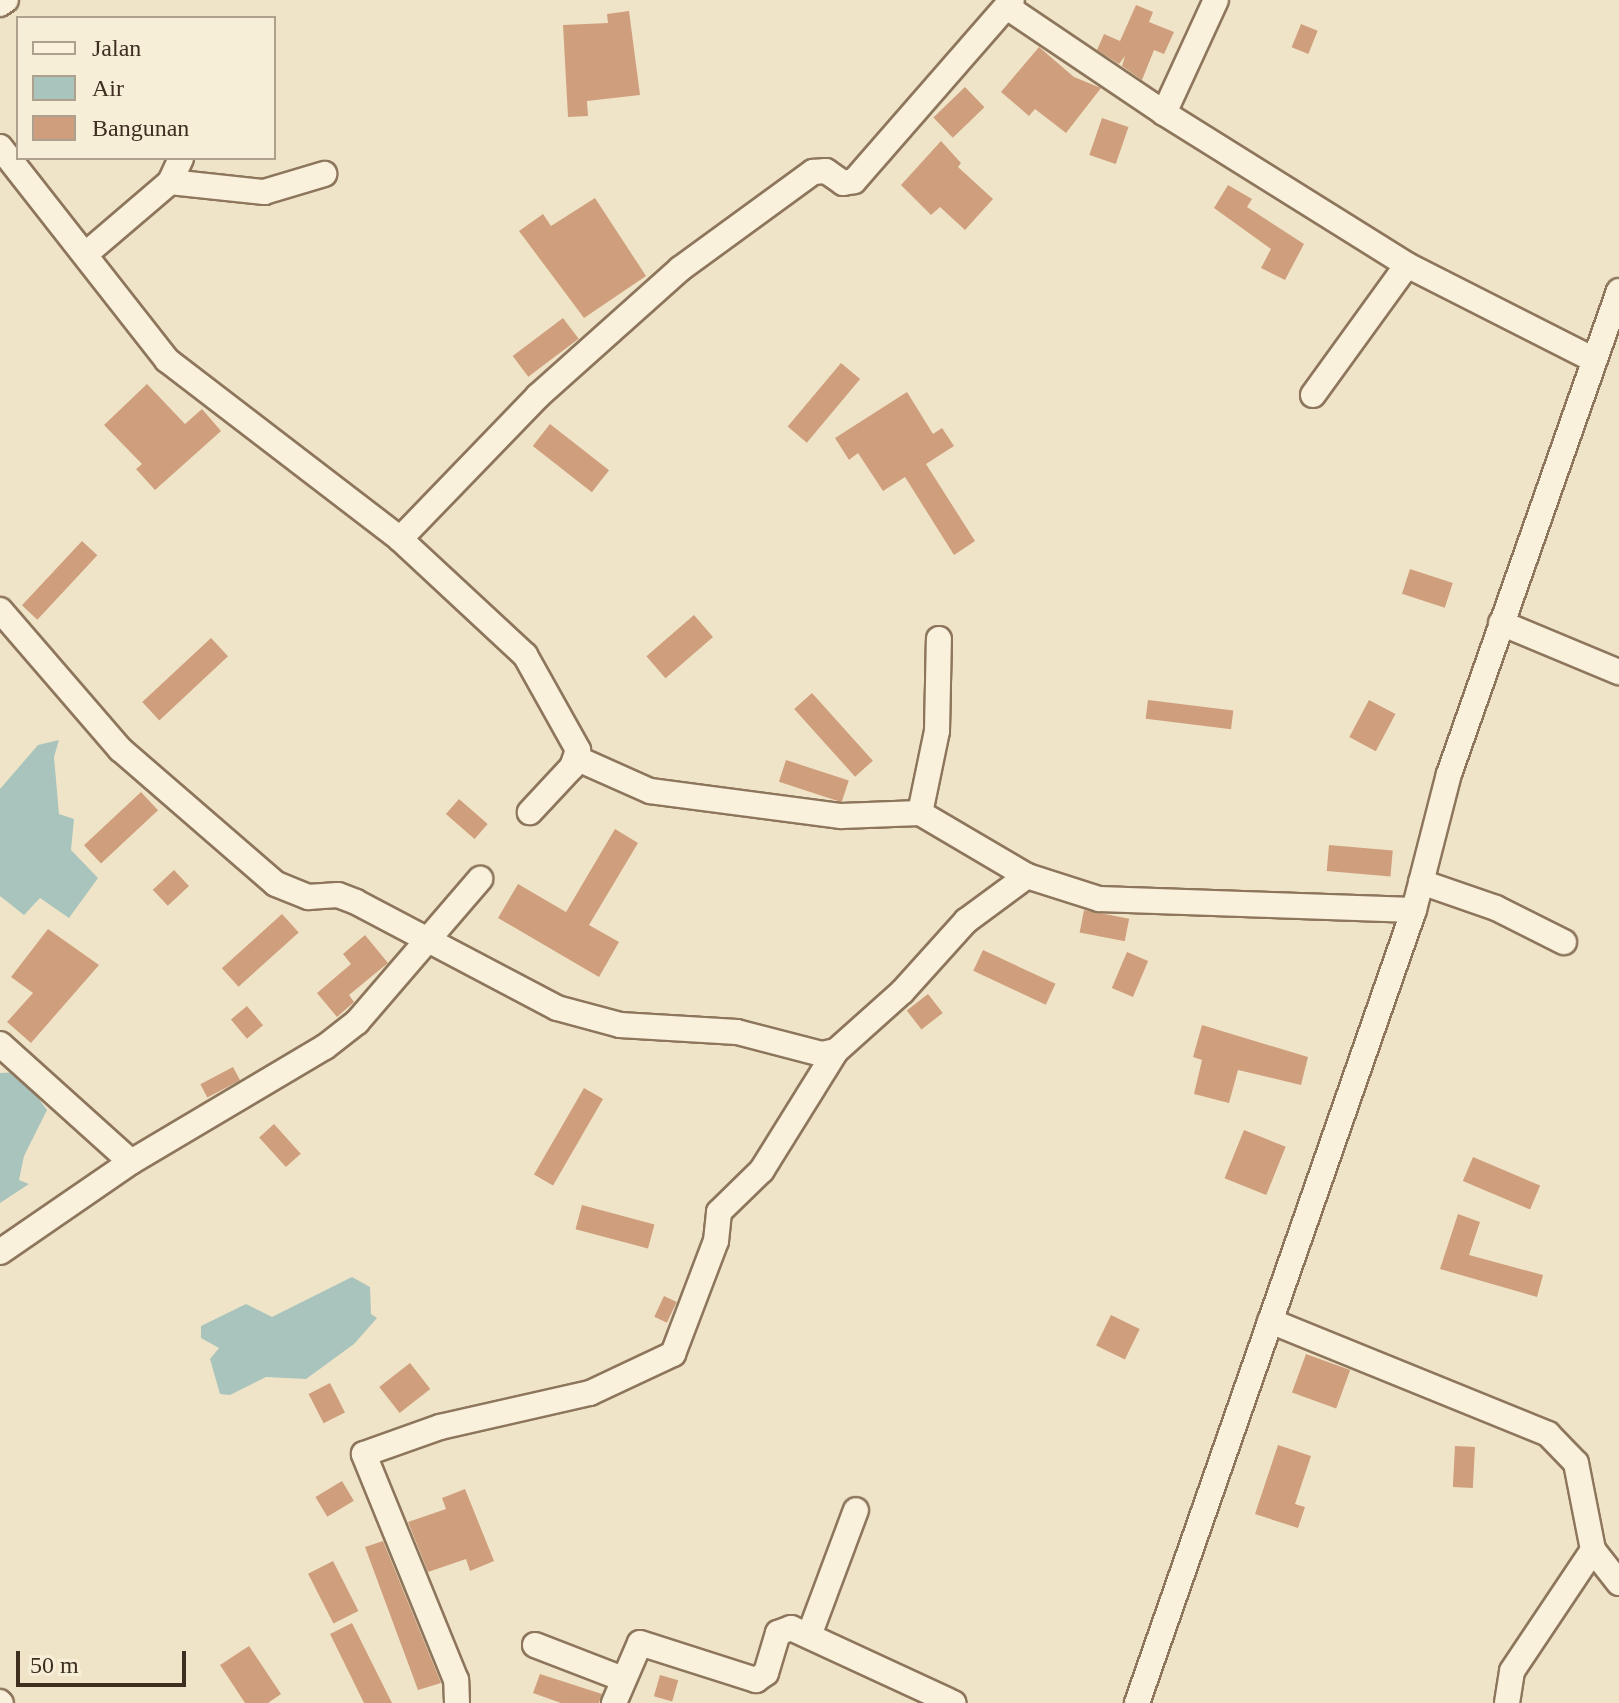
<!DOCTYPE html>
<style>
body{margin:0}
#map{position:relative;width:1619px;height:1703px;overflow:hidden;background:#f0e4c8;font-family:"Times New Roman",serif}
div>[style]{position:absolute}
.water>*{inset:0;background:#a9c4bc}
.building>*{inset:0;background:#cf9f7d;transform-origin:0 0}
.roads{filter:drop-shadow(2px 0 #8d765c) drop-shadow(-2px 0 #8d765c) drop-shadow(0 2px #8d765c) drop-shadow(0 -2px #8d765c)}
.minor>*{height:24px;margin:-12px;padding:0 12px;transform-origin:12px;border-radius:12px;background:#faf1dc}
span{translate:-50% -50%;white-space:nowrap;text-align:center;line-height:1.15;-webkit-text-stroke:6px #f7eed8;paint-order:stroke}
.legend{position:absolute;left:16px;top:16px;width:260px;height:144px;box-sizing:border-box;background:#f7eed8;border:2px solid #ada18e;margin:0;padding:10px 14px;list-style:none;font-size:24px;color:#3d2e20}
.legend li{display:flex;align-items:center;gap:16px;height:40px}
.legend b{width:40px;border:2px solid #ada18e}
.scale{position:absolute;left:16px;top:1651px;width:170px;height:36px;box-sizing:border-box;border:4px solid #3d2e20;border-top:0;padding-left:10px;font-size:24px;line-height:28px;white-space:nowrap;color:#3d2e20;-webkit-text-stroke:6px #f7eed8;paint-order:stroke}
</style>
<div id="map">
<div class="water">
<div style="clip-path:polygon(59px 740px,54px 757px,59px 814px,74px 819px,71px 850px,98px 878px,69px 918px,40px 898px,24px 915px,0 896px,0 789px,38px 745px)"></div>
<div style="clip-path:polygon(19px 1072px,47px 1110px,24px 1156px,19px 1180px,29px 1184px,0 1203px,0 1073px)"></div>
<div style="clip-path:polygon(352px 1277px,370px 1287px,371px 1314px,377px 1318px,354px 1344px,306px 1379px,266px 1377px,230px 1395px,220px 1394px,210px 1359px,219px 1348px,201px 1338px,201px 1326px,246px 1304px,272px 1317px)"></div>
</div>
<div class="building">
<div style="clip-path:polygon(1136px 5px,1153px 12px,1149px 22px,1174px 32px,1164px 54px,1154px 50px,1142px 80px,1122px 66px,1125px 56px,1119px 64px,1097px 50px,1104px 34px,1120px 41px)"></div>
<div style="clip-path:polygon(629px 11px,640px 95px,587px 101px,588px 116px,568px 117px,563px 25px,608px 23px,607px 14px)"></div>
<div style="left:1301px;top:24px;width:18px;height:25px;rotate:22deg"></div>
<div style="clip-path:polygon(1039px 47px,1074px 77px,1101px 88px,1066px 133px,1035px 109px,1029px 116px,1001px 92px)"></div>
<div style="left:965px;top:87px;width:28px;height:44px;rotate:46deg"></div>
<div style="left:1102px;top:118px;width:28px;height:39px;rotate:19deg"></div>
<div style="clip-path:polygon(941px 141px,961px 163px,958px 167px,993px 199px,965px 230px,940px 207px,931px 215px,901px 185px)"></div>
<div style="clip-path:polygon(1228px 185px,1252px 199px,1247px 207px,1304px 244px,1285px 280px,1261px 268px,1271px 249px,1214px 208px)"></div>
<div style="clip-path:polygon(595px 198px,646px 276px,584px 318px,519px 231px,543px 214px,551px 226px)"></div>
<div style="left:563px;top:318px;width:26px;height:63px;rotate:53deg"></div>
<div style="left:841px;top:363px;width:25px;height:83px;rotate:40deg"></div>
<div style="clip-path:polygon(147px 384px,185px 424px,202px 409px,221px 431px,155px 490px,136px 469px,142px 464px,104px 425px)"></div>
<div style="clip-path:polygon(907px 392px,933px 434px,942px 428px,954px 446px,926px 464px,975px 541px,954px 555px,905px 477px,883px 491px,858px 453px,849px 460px,835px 438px)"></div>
<div style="left:550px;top:424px;width:75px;height:28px;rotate:38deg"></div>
<div style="left:82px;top:541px;width:21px;height:88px;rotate:43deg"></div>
<div style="left:1410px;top:569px;width:45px;height:26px;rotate:18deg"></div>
<div style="left:694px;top:615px;width:29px;height:63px;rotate:49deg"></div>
<div style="left:211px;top:638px;width:25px;height:94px;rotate:47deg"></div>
<div style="left:812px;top:693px;width:91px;height:24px;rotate:48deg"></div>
<div style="left:1148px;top:700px;width:86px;height:19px;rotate:7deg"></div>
<div style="left:1369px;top:700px;width:30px;height:42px;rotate:28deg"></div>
<div style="left:786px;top:760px;width:66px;height:23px;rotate:18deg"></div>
<div style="left:141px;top:792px;width:25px;height:78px;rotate:47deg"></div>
<div style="left:459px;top:799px;width:38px;height:20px;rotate:41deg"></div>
<div style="clip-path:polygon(615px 829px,638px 843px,589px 925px,619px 942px,599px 977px,498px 918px,518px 884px,566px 912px)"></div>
<div style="left:1329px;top:845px;width:64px;height:26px;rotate:5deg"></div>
<div style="left:174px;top:870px;width:22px;height:29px;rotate:47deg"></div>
<div style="left:1084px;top:910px;width:46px;height:23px;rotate:11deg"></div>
<div style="left:282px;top:914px;width:25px;height:81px;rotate:48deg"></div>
<div style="clip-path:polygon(48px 929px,99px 965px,31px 1043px,7px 1022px,33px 993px,11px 977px)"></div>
<div style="clip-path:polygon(365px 935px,388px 963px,349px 995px,354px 1002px,337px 1017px,317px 993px,351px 964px,343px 954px)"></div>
<div style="left:983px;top:950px;width:80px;height:23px;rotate:25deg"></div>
<div style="left:1127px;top:952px;width:23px;height:39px;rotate:23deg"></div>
<div style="left:928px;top:994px;width:24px;height:27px;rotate:52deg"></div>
<div style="left:247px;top:1006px;width:25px;height:21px;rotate:50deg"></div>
<div style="clip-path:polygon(1202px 1025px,1308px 1057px,1301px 1085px,1238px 1070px,1229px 1103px,1194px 1094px,1202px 1060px,1193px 1057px)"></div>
<div style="left:233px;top:1067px;width:15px;height:37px;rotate:62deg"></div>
<div style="left:584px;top:1088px;width:22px;height:100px;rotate:30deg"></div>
<div style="left:274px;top:1124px;width:40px;height:20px;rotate:48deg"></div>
<div style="left:1244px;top:1130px;width:45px;height:52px;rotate:22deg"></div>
<div style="left:1473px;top:1157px;width:73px;height:26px;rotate:23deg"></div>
<div style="left:582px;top:1205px;width:75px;height:25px;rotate:15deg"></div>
<div style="clip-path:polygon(1458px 1214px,1480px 1222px,1469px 1255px,1543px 1275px,1537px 1297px,1440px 1269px)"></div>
<div style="left:664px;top:1296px;width:14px;height:23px;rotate:25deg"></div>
<div style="left:1111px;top:1315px;width:32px;height:34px;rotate:26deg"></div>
<div style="left:1306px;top:1354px;width:47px;height:41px;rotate:20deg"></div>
<div style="left:410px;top:1363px;width:33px;height:39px;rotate:52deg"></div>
<div style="left:330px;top:1383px;width:33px;height:24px;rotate:63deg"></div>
<div style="clip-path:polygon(1278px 1445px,1311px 1456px,1295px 1504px,1305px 1507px,1298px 1528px,1255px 1514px)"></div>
<div style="left:1455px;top:1446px;width:20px;height:41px;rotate:3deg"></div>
<div style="left:342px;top:1481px;width:23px;height:31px;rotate:59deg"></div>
<div style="clip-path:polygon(465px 1489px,494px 1561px,470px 1571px,466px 1559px,428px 1572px,408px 1522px,446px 1509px,442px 1498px)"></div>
<div style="clip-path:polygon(383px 1541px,441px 1683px,418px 1690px,365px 1547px)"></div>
<div style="left:333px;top:1561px;width:56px;height:28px;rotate:63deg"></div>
<div style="clip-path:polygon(352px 1623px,392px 1703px,364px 1703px,330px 1634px)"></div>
<div style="clip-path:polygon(249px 1646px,281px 1694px,268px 1703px,245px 1703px,220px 1665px)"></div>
<div style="clip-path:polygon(540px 1674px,602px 1694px,599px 1703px,561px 1703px,533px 1693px)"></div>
<div style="left:660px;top:1675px;width:19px;height:22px;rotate:16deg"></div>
</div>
<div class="roads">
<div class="minor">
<div style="left:0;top:4px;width:7px;rotate:-34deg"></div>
<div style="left:1007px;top:7px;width:189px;rotate:34deg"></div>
<div style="left:1164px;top:113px;width:287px;rotate:32deg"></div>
<div style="left:1407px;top:265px;width:210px;rotate:26.9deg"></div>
<div style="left:1164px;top:113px;width:124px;rotate:-65.3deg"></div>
<div style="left:0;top:147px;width:271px;rotate:51.9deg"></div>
<div style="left:167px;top:360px;width:294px;rotate:37.5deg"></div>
<div style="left:400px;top:539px;width:171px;rotate:42.9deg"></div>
<div style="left:525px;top:655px;width:109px;rotate:60.8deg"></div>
<div style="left:578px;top:750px;width:18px;rotate:109deg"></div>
<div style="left:572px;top:767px;width:62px;rotate:133deg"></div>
<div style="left:170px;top:182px;width:26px;rotate:-65deg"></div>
<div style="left:87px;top:253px;width:109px;rotate:-40.5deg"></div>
<div style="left:170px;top:182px;width:95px;rotate:6.1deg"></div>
<div style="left:264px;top:192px;width:63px;rotate:-16.7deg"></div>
<div style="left:1313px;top:395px;width:160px;rotate:-54.1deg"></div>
<div style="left:400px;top:539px;width:199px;rotate:-46deg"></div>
<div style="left:538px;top:396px;width:191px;rotate:-41.8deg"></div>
<div style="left:680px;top:269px;width:165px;rotate:-36.1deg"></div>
<div style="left:813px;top:172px;width:13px;rotate:-4deg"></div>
<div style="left:826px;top:171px;width:21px;rotate:35deg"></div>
<div style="left:843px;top:183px;width:11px;rotate:-10deg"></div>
<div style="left:854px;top:181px;width:240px;rotate:-48.9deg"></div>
<div style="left:0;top:610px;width:184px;rotate:49.2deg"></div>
<div style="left:120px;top:749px;width:206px;rotate:40.9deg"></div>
<div style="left:276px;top:884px;width:35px;rotate:22deg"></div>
<div style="left:308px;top:897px;width:30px;rotate:-4deg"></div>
<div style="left:338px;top:895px;width:19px;rotate:21deg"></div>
<div style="left:356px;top:902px;width:227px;rotate:27.8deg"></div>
<div style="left:557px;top:1008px;width:65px;rotate:15.1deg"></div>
<div style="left:620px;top:1025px;width:117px;rotate:3.4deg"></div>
<div style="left:737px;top:1032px;width:88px;rotate:14.5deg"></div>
<div style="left:822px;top:1054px;width:14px;rotate:-12deg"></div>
<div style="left:836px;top:1051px;width:89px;rotate:-41.8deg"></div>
<div style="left:902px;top:992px;width:96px;rotate:-48deg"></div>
<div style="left:966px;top:921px;width:76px;rotate:-36.4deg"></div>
<div style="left:1501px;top:623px;width:128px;rotate:22.6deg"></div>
<div style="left:578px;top:759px;width:79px;rotate:24deg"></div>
<div style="left:650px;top:791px;width:193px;rotate:7.5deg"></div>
<div style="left:841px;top:816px;width:79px;rotate:-2.2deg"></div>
<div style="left:920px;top:813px;width:124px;rotate:30.5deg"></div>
<div style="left:1027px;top:876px;width:76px;rotate:17.7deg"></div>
<div style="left:1099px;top:899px;width:315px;rotate:2deg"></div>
<div style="left:920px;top:813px;width:84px;rotate:-78.3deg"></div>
<div style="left:937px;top:731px;width:92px;rotate:-88.8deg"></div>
<div style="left:1421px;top:882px;width:79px;rotate:19.1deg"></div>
<div style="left:1496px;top:908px;width:76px;rotate:26.6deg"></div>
<div style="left:0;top:1044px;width:176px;rotate:42deg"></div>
<div style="left:0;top:1252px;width:159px;rotate:-34.5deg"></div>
<div style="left:131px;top:1162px;width:226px;rotate:-30.7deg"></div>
<div style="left:325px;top:1047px;width:41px;rotate:-38deg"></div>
<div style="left:357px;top:1022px;width:189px;rotate:-49.3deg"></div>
<div style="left:1270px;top:1321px;width:300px;rotate:22.1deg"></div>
<div style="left:1548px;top:1434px;width:40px;rotate:46deg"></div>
<div style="left:1576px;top:1463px;width:89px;rotate:78.9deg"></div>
<div style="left:1593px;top:1550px;width:42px;rotate:51.8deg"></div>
<div style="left:810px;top:1633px;width:131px;rotate:-69.5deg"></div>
<div style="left:535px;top:1645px;width:94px;rotate:21.1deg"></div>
<div style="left:0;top:1702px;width:1px;rotate:45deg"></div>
<div style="left:457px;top:1703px;width:23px;rotate:-92deg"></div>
<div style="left:456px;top:1680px;width:244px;rotate:-112.2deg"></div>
<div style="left:364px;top:1454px;width:81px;rotate:-19.6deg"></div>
<div style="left:440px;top:1427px;width:154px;rotate:-12.8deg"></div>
<div style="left:590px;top:1393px;width:92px;rotate:-25.2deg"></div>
<div style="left:673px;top:1354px;width:121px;rotate:-69.2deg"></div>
<div style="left:716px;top:1241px;width:29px;rotate:-84deg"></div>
<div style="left:719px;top:1212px;width:60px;rotate:-44.3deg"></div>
<div style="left:762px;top:1170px;width:140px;rotate:-58.1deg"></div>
<div style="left:614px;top:1703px;width:65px;rotate:-66.6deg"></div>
<div style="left:640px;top:1643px;width:122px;rotate:17.7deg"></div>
<div style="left:756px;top:1680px;width:12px;rotate:-35deg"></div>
<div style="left:766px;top:1673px;width:42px;rotate:-73.3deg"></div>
<div style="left:778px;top:1633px;width:14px;rotate:-21deg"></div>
<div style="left:791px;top:1628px;width:179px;rotate:24.8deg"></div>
<div style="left:1137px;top:1703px;width:840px;rotate:-70.75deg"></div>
<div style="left:1414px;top:910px;width:140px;rotate:-75.6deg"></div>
<div style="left:1449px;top:774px;width:512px;rotate:-70.61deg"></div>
<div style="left:1507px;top:1703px;width:32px;rotate:-81deg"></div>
<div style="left:1512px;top:1671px;width:146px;rotate:-56.2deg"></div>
</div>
</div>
<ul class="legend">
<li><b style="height:10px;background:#faf1dc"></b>Jalan</li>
<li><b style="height:22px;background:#a9c4bc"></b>Air</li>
<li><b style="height:22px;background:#cf9f7d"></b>Bangunan</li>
</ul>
<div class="scale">50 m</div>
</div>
